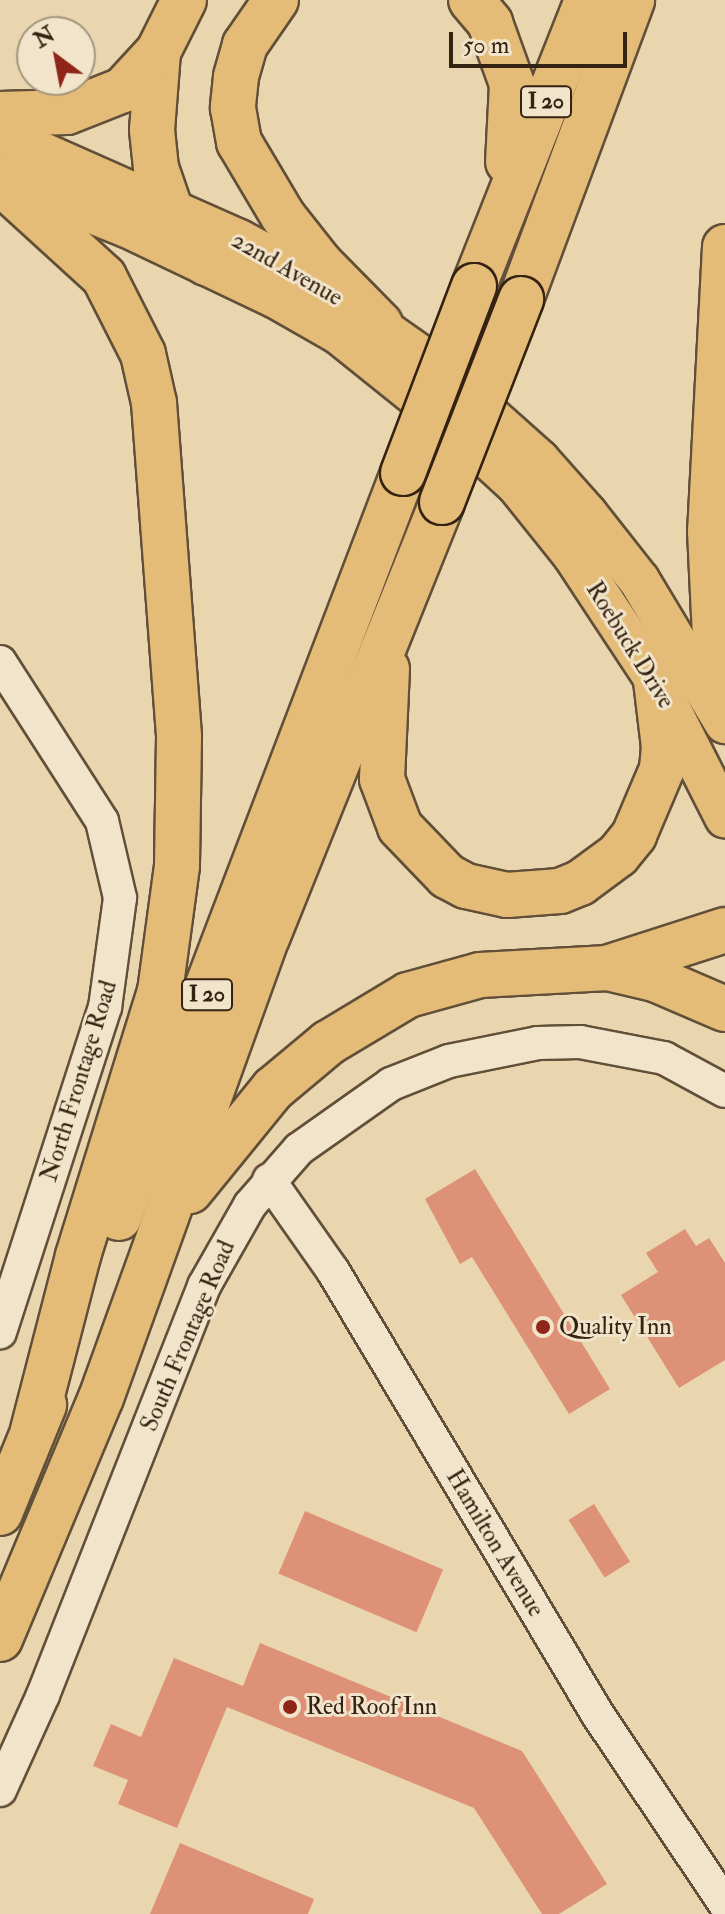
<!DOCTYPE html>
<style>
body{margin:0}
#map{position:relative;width:725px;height:1914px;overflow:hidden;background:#e9d6ae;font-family:"IM FELL Double Pica",serif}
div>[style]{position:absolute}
.building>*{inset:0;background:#dd9176;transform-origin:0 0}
.roads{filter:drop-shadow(2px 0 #614f39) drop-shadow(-2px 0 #614f39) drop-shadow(0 2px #614f39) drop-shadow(0 -2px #614f39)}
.minor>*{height:32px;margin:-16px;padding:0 16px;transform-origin:16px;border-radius:16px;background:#f1e4ca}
.major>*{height:40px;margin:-20px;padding:0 20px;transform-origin:20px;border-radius:20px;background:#e4bb77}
.highway>*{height:44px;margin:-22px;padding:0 22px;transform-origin:22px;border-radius:22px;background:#e4bb77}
.bridges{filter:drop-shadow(2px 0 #342212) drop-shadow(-2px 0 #342212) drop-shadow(0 2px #342212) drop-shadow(0 -2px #342212)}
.highway-bridge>*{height:44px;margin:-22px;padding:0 22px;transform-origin:22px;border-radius:22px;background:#e4bb77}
.dots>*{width:22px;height:22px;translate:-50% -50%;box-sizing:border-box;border:4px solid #f1e4ca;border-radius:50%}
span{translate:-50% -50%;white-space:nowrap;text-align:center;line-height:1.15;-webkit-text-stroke:6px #f1e4ca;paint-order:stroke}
.shield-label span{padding:2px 6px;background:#f1e4ca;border:2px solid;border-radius:6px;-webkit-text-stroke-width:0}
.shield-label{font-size:22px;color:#342212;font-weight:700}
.street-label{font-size:24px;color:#342212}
.poi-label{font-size:24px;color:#342212}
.left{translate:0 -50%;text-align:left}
.north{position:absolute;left:16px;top:16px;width:80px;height:80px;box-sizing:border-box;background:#f1e4ca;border:2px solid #a59680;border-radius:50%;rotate:328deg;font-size:22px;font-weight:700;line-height:32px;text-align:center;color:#342212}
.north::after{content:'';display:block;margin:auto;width:28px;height:36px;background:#8f2418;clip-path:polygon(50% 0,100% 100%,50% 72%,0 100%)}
.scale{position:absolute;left:449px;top:32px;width:178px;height:36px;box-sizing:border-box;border:4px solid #342212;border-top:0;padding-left:10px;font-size:24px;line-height:28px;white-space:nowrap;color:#342212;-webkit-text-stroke:6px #f1e4ca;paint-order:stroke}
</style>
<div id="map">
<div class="building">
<div style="clip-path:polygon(475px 1169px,610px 1389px,569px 1414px,472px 1257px,460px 1264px,425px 1199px)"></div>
<div style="clip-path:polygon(685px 1229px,696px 1246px,709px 1238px,725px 1263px,725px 1360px,679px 1388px,621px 1295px,658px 1272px,646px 1253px)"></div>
<div style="left:594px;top:1504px;width:68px;height:30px;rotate:58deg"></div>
<div style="left:305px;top:1511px;width:150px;height:68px;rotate:23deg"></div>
<div style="clip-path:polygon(260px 1643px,522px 1751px,607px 1884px,559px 1914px,542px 1914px,474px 1808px,227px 1707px,177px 1828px,118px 1804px,128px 1780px,93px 1766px,111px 1724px,141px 1737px,174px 1658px,243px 1686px)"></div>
<div style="clip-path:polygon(180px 1843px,314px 1899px,308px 1914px,150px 1914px)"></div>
</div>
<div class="roads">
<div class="minor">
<div style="left:0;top:662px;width:189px;rotate:57.3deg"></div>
<div style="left:102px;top:821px;width:79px;rotate:76.8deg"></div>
<div style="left:120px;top:898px;width:110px;rotate:97.8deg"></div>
<div style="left:105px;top:1007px;width:342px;rotate:107.9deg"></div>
<div style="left:269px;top:1180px;width:111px;rotate:54.9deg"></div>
<div style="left:333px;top:1271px;width:517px;rotate:59.17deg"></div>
<div style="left:598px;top:1715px;width:228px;rotate:56.1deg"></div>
<div style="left:0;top:1790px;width:104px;rotate:-65.6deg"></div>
<div style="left:43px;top:1695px;width:440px;rotate:-68.5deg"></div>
<div style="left:204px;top:1286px;width:93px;rotate:-60.4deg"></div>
<div style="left:250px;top:1205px;width:74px;rotate:-48.8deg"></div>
<div style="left:299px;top:1149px;width:113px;rotate:-35.2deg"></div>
<div style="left:391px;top:1084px;width:62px;rotate:-21.6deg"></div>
<div style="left:449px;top:1061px;width:91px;rotate:-11.4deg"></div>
<div style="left:538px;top:1043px;width:42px;rotate:-1.4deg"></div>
<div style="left:580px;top:1042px;width:86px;rotate:10.8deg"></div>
<div style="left:664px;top:1058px;width:69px;rotate:28.4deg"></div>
</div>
<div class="major">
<div style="left:0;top:134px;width:261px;rotate:23.9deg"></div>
<div style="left:239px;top:240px;width:81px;rotate:28.2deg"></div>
<div style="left:310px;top:278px;width:144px;rotate:35.1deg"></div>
<div style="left:428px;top:361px;width:149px;rotate:41.7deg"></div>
<div style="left:539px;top:460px;width:72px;rotate:48.4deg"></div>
<div style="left:587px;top:514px;width:84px;rotate:51.8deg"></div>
<div style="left:639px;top:580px;width:167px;rotate:59deg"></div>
<div style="left:0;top:176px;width:137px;rotate:21.9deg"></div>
<div style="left:127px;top:227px;width:165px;rotate:25.5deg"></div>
<div style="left:276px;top:298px;width:73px;rotate:29.7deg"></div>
<div style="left:339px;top:334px;width:134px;rotate:38.7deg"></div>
<div style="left:444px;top:418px;width:99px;rotate:42.5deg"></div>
<div style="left:517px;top:485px;width:90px;rotate:51.3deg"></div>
<div style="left:573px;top:555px;width:151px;rotate:56.6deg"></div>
<div style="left:656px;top:681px;width:153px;rotate:63.1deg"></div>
</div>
<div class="highway">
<div style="left:276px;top:0;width:55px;rotate:124.6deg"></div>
<div style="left:245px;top:45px;width:33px;rotate:106deg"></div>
<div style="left:236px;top:77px;width:31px;rotate:96deg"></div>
<div style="left:233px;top:108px;width:35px;rotate:80deg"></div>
<div style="left:239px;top:142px;width:86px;rotate:59.3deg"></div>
<div style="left:283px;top:216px;width:60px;rotate:51.8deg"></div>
<div style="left:320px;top:263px;width:86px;rotate:45.5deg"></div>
<div style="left:471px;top:0;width:30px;rotate:50deg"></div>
<div style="left:490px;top:23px;width:65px;rotate:70.2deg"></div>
<div style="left:512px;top:84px;width:78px;rotate:92.9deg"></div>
<div style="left:158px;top:52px;width:78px;rotate:94.4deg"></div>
<div style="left:152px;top:130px;width:38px;rotate:84deg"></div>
<div style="left:156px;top:168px;width:65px;rotate:71deg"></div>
<div style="left:177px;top:229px;width:45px;rotate:49.5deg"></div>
<div style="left:0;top:114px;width:67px;rotate:-1.7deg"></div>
<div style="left:67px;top:112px;width:60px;rotate:-21.4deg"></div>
<div style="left:123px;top:90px;width:52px;rotate:-47.4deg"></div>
<div style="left:158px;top:52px;width:58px;rotate:-63.4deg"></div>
<div style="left:0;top:182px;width:141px;rotate:42.4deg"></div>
<div style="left:104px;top:277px;width:86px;rotate:63.1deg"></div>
<div style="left:143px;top:354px;width:50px;rotate:77.3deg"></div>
<div style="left:154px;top:403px;width:335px;rotate:85.7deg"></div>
<div style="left:179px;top:737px;width:129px;rotate:90.9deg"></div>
<div style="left:177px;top:866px;width:126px;rotate:97.7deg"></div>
<div style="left:160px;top:991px;width:277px;rotate:107.2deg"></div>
<div style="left:78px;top:1256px;width:180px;rotate:104.5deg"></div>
<div style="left:725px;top:247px;width:284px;rotate:93deg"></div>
<div style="left:710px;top:531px;width:105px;rotate:87.3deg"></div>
<div style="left:715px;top:636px;width:58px;rotate:80deg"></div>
<div style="left:474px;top:286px;width:308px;rotate:-68.4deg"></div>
<div style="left:521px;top:299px;width:319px;rotate:-69.6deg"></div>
<div style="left:387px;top:669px;width:110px;rotate:92.6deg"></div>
<div style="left:382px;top:779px;width:51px;rotate:69.4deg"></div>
<div style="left:400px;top:827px;width:68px;rotate:46.2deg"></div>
<div style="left:447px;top:876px;width:21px;rotate:28deg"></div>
<div style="left:466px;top:886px;width:42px;rotate:12.4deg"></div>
<div style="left:507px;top:895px;width:53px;rotate:-4.3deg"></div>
<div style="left:560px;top:891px;width:22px;rotate:-22deg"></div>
<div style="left:580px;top:883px;width:47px;rotate:-36.4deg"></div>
<div style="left:618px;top:855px;width:26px;rotate:-51deg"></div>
<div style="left:634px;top:835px;width:72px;rotate:-67deg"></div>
<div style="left:662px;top:769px;width:22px;rotate:-85deg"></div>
<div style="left:664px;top:747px;width:66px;rotate:-96.9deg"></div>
<div style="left:610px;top:967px;width:121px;rotate:-17.8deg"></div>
<div style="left:190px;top:1191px;width:132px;rotate:-50.9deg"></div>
<div style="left:273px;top:1089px;width:72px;rotate:-39.9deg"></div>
<div style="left:328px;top:1043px;width:93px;rotate:-31deg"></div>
<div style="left:408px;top:995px;width:75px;rotate:-15.5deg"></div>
<div style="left:480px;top:975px;width:128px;rotate:-3.1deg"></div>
<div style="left:608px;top:968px;width:48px;rotate:13.2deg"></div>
<div style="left:655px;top:979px;width:76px;rotate:23.2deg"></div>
<div style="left:119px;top:1218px;width:797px;rotate:-69.13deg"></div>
<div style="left:0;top:1513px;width:117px;rotate:-67.8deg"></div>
<div style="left:0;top:1639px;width:261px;rotate:-67.3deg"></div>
<div style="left:101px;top:1398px;width:489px;rotate:-70.2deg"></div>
<div style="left:267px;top:938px;width:470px;rotate:-68.1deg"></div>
</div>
</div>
<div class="bridges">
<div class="highway-bridge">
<div style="left:403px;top:473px;width:200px;rotate:-69.2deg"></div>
<div style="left:442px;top:502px;width:218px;rotate:-68.7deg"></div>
</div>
</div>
<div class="dots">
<div style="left:543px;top:1327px;background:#8f2418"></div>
<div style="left:290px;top:1707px;background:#8f2418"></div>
</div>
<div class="shield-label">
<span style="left:546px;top:102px">I 20</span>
<span style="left:207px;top:995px">I 20</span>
</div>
<div class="street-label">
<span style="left:287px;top:269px;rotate:30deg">22nd Avenue</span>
<span style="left:630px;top:645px;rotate:58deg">Roebuck Drive</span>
<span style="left:79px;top:1081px;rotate:-73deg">North Frontage Road</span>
<span style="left:188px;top:1336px;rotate:-67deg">South Frontage Road</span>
<span style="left:495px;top:1543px;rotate:59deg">Hamilton Avenue</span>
</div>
<div class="poi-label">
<span class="left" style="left:559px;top:1327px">Quality Inn</span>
<span class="left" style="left:306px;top:1707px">Red Roof Inn</span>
</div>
<div class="north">N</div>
<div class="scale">50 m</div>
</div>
